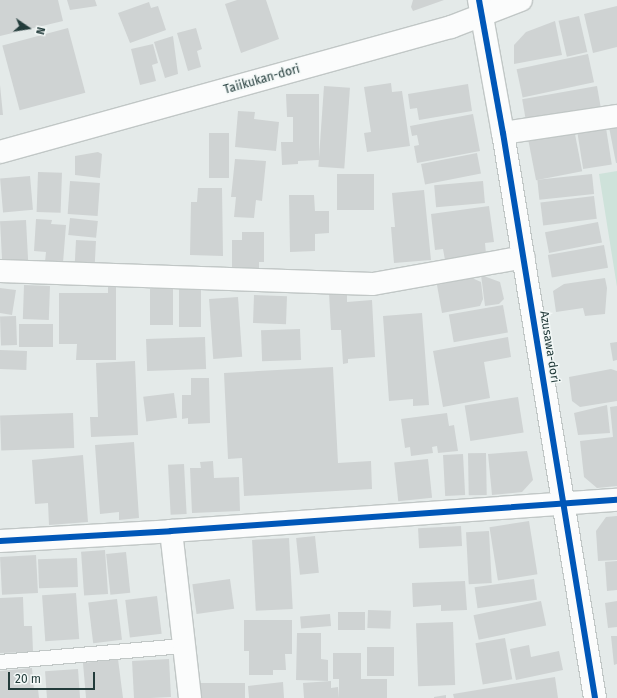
<!DOCTYPE html>
<style>
body{margin:0}
#map{position:relative;width:617px;height:698px;overflow:hidden;background:#e4eae9;font-family:"Fira Sans",sans-serif}
div>[style]{position:absolute}
.green>*{inset:0;background:#cee2da}
.building>*{inset:0;background:#cfd3d3;transform-origin:0 0}
.roads{filter:drop-shadow(1px 0 #c1c7c6) drop-shadow(-1px 0 #c1c7c6) drop-shadow(0 1px #c1c7c6) drop-shadow(0 -1px #c1c7c6)}
.service>*{height:14px;margin:-7px;padding:0 7px;transform-origin:7px;border-radius:7px;background:#fbfcfc}
.minor>*{height:22px;margin:-11px;padding:0 11px;transform-origin:11px;border-radius:11px;background:#fbfcfc}
.tertiary>*{height:22px;margin:-11px;padding:0 11px;transform-origin:11px;border-radius:11px;background:#fbfcfc}
.cycleway>*{height:6px;margin:-3px;padding:0 3px;transform-origin:3px;border-radius:3px;background:#0057b8}
span{translate:-50% -50%;white-space:nowrap;text-align:center;line-height:1.15;-webkit-text-stroke:3px #f3f8f7;paint-order:stroke}
.street-label{font-size:12px;color:#233c3b}
.north{position:absolute;left:8px;top:8px;width:40px;height:40px;-webkit-text-stroke:3px #f3f8f7;paint-order:stroke;rotate:103deg;font-size:11px;font-weight:700;line-height:16px;text-align:center;color:#233c3b}
.north::after{content:'';display:block;margin:auto;width:14px;height:18px;background:#233c3b;clip-path:polygon(50% 0,100% 100%,50% 72%,0 100%)}
.scale{position:absolute;left:8px;top:672px;width:87px;height:18px;box-sizing:border-box;border:2px solid #233c3b;border-top:0;padding-left:5px;font-size:12px;line-height:14px;white-space:nowrap;color:#233c3b;-webkit-text-stroke:3px #f3f8f7;paint-order:stroke}
</style>
<div id="map">
<div class="green">
<div style="clip-path:polygon(617px 171px,617px 287px,599px 174px)"></div>
</div>
<div class="building">
<div style="clip-path:polygon(0 0,58px 0,63px 21px,0 36px)"></div>
<div style="clip-path:polygon(67px 0,95px 0,97px 6px,70px 10px)"></div>
<div style="clip-path:polygon(237px 0,266px 0,279px 39px,241px 53px,225px 4px)"></div>
<div style="clip-path:polygon(413px 0,444px 0,413px 11px,411px 7px)"></div>
<div style="clip-path:polygon(149px 2px,151px 8px,158px 6px,166px 30px,130px 43px,118px 13px)"></div>
<div style="clip-path:polygon(617px 6px,617px 47px,593px 53px,584px 14px)"></div>
<div style="left:579px;top:16px;width:37px;height:21px;rotate:77deg"></div>
<div style="clip-path:polygon(555px 21px,562px 55px,514px 64px,514px 45px,526px 32px)"></div>
<div style="left:68px;top:28px;width:67px;height:68px;rotate:75deg"></div>
<div style="clip-path:polygon(196px 28px,202px 49px,197px 51px,201px 67px,188px 71px,177px 33px)"></div>
<div style="clip-path:polygon(173px 36px,178px 74px,165px 78px,154px 42px)"></div>
<div style="clip-path:polygon(153px 44px,158px 63px,152px 65px,156px 81px,140px 85px,131px 49px)"></div>
<div style="left:588px;top:54px;width:29px;height:73px;rotate:78deg"></div>
<div style="clip-path:polygon(391px 83px,392px 92px,402px 91px,410px 146px,367px 152px,364px 133px,371px 132px,364px 87px)"></div>
<div style="clip-path:polygon(468px 84px,472px 111px,419px 120px,417px 108px,410px 109px,408px 94px)"></div>
<div style="clip-path:polygon(0 85px,3px 115px,0 115px)"></div>
<div style="left:324px;top:86px;width:26px;height:81px;rotate:4deg"></div>
<div style="left:597px;top:86px;width:23px;height:76px;rotate:80deg"></div>
<div style="clip-path:polygon(286px 94px,319px 94px,319px 160px,298px 161px,298px 164px,282px 165px,281px 142px,293px 142px,293px 117px,287px 117px)"></div>
<div style="clip-path:polygon(238px 111px,255px 112px,254px 119px,279px 122px,276px 151px,235px 147px)"></div>
<div style="clip-path:polygon(473px 114px,480px 151px,417px 163px,414px 146px,419px 145px,417px 135px,412px 136px,410px 126px)"></div>
<div style="clip-path:polygon(617px 125px,617px 163px,616px 163px,609px 127px)"></div>
<div style="left:606px;top:128px;width:37px;height:29px;rotate:81deg"></div>
<div style="left:574px;top:129px;width:43px;height:47px;rotate:79deg"></div>
<div style="left:209px;top:133px;width:20px;height:45px"></div>
<div style="clip-path:polygon(98px 152px,102px 154px,100px 178px,75px 175px,75px 156px)"></div>
<div style="left:477px;top:153px;width:21px;height:57px;rotate:79deg"></div>
<div style="clip-path:polygon(235px 159px,266px 161px,262px 201px,256px 200px,254px 218px,234px 217px,236px 197px,231px 197px)"></div>
<div style="left:38px;top:172px;width:24px;height:40px;rotate:2deg"></div>
<div style="left:337px;top:174px;width:37px;height:36px"></div>
<div style="left:592px;top:174px;width:20px;height:55px;rotate:84deg"></div>
<div style="left:30px;top:176px;width:34px;height:30px;rotate:85deg"></div>
<div style="left:70px;top:181px;width:30px;height:33px;rotate:4deg"></div>
<div style="left:483px;top:181px;width:22px;height:49px;rotate:85deg"></div>
<div style="clip-path:polygon(198px 188px,222px 188px,223px 256px,190px 255px,191px 202px,197px 202px)"></div>
<div style="clip-path:polygon(424px 190px,431px 260px,394px 263px,391px 227px,395px 227px,392px 193px)"></div>
<div style="clip-path:polygon(289px 195px,314px 195px,315px 211px,329px 211px,329px 233px,315px 234px,315px 251px,290px 252px)"></div>
<div style="left:594px;top:196px;width:23px;height:54px;rotate:83deg"></div>
<div style="clip-path:polygon(489px 206px,494px 242px,485px 243px,486px 254px,445px 260px,443px 249px,435px 250px,431px 214px)"></div>
<div style="left:70px;top:218px;width:28px;height:17px;rotate:6deg"></div>
<div style="clip-path:polygon(36px 219px,52px 220px,51px 224px,66px 225px,63px 263px,45px 262px,46px 252px,34px 251px)"></div>
<div style="left:26px;top:220px;width:40px;height:26px;rotate:87deg"></div>
<div style="left:598px;top:222px;width:21px;height:54px;rotate:79deg"></div>
<div style="clip-path:polygon(242px 232px,264px 232px,264px 262px,259px 262px,259px 270px,232px 270px,232px 240px,242px 240px)"></div>
<div style="left:76px;top:240px;width:20px;height:22px;rotate:3deg"></div>
<div style="left:604px;top:245px;width:23px;height:57px;rotate:80deg"></div>
<div style="clip-path:polygon(481px 275px,500px 282px,504px 299px,499px 304px,485px 306px)"></div>
<div style="clip-path:polygon(472px 278px,481px 282px,483px 299px,480px 306px,442px 313px,437px 285px)"></div>
<div style="clip-path:polygon(605px 278px,607px 288px,605px 314px,585px 316px,583px 308px,556px 312px,553px 291px,564px 284px)"></div>
<div style="left:24px;top:285px;width:26px;height:34px;rotate:2deg"></div>
<div style="clip-path:polygon(108px 287px,116px 287px,116px 360px,76px 360px,77px 344px,59px 344px,59px 293px,108px 293px)"></div>
<div style="clip-path:polygon(0 288px,16px 290px,12px 315px,0 313px)"></div>
<div style="left:150px;top:289px;width:23px;height:36px"></div>
<div style="left:179px;top:289px;width:22px;height:38px"></div>
<div style="clip-path:polygon(347px 292px,347px 302px,372px 300px,375px 357px,348px 359px,348px 363px,343px 364px,341px 330px,331px 330px,329px 293px)"></div>
<div style="left:254px;top:295px;width:33px;height:28px;rotate:2deg"></div>
<div style="left:238px;top:297px;width:60px;height:29px;rotate:86deg"></div>
<div style="left:503px;top:305px;width:28px;height:55px;rotate:80deg"></div>
<div style="clip-path:polygon(422px 313px,429px 405px,413px 406px,413px 399px,389px 401px,383px 316px)"></div>
<div style="left:16px;top:316px;width:29px;height:16px;rotate:88deg"></div>
<div style="left:19px;top:324px;width:34px;height:23px"></div>
<div style="left:300px;top:329px;width:31px;height:39px;rotate:88deg"></div>
<div style="left:205px;top:337px;width:32px;height:59px;rotate:88deg"></div>
<div style="clip-path:polygon(508px 337px,511px 357px,484px 362px,490px 398px,443px 407px,433px 351px)"></div>
<div style="clip-path:polygon(617px 342px,617px 360px,613px 361px,610px 343px)"></div>
<div style="left:0;top:350px;width:27px;height:19px;rotate:2deg"></div>
<div style="clip-path:polygon(135px 361px,138px 435px,91px 437px,90px 417px,98px 417px,96px 363px)"></div>
<div style="clip-path:polygon(333px 367px,338px 463px,371px 461px,372px 489px,244px 496px,242px 458px,228px 459px,224px 373px)"></div>
<div style="clip-path:polygon(611px 369px,617px 371px,617px 401px,580px 407px,572px 401px,569px 377px)"></div>
<div style="clip-path:polygon(191px 378px,209px 378px,210px 423px,188px 424px,188px 418px,182px 419px,182px 395px,191px 395px)"></div>
<div style="left:174px;top:393px;width:25px;height:31px;rotate:83deg"></div>
<div style="left:518px;top:397px;width:36px;height:54px;rotate:81deg"></div>
<div style="clip-path:polygon(607px 405px,610px 433px,578px 435px,574px 413px)"></div>
<div style="clip-path:polygon(617px 406px,617px 486px,597px 488px,584px 477px,580px 441px,613px 437px,610px 407px)"></div>
<div style="left:73px;top:413px;width:35px;height:73px;rotate:88deg"></div>
<div style="clip-path:polygon(447px 413px,449px 426px,454px 425px,458px 451px,438px 453px,437px 446px,432px 447px,433px 453px,411px 456px,410px 447px,405px 448px,401px 419px)"></div>
<div style="clip-path:polygon(134px 442px,139px 518px,119px 520px,119px 512px,100px 514px,95px 445px)"></div>
<div style="clip-path:polygon(527px 451px,533px 480px,522px 492px,492px 495px,488px 454px)"></div>
<div style="left:486px;top:453px;width:42px;height:18px;rotate:89deg"></div>
<div style="left:463px;top:454px;width:41px;height:20px;rotate:87deg"></div>
<div style="clip-path:polygon(83px 455px,88px 522px,49px 525px,48px 503px,35px 504px,32px 460px)"></div>
<div style="left:428px;top:459px;width:39px;height:34px;rotate:84deg"></div>
<div style="clip-path:polygon(213px 461px,214px 478px,239px 477px,240px 511px,192px 513px,190px 468px,201px 468px,200px 462px)"></div>
<div style="left:184px;top:464px;width:50px;height:16px;rotate:87deg"></div>
<div style="clip-path:polygon(617px 516px,617px 560px,598px 561px,596px 531px,606px 517px)"></div>
<div style="left:529px;top:521px;width:54px;height:40px;rotate:81deg"></div>
<div style="left:461px;top:526px;width:20px;height:43px;rotate:87deg"></div>
<div style="left:489px;top:531px;width:52px;height:23px;rotate:87deg"></div>
<div style="left:315px;top:536px;width:37px;height:19px;rotate:84deg"></div>
<div style="left:289px;top:538px;width:71px;height:37px;rotate:87deg"></div>
<div style="left:105px;top:550px;width:44px;height:24px;rotate:86deg"></div>
<div style="left:126px;top:552px;width:41px;height:20px;rotate:84deg"></div>
<div style="left:36px;top:555px;width:38px;height:36px;rotate:87deg"></div>
<div style="left:77px;top:558px;width:29px;height:39px;rotate:88deg"></div>
<div style="clip-path:polygon(617px 561px,617px 590px,607px 591px,605px 562px)"></div>
<div style="left:230px;top:579px;width:30px;height:38px;rotate:82deg"></div>
<div style="left:534px;top:579px;width:21px;height:60px;rotate:82deg"></div>
<div style="clip-path:polygon(465px 581px,467px 610px,441px 611px,441px 605px,413px 607px,412px 583px)"></div>
<div style="left:76px;top:593px;width:46px;height:34px;rotate:86deg"></div>
<div style="left:157px;top:596px;width:38px;height:32px;rotate:83deg"></div>
<div style="clip-path:polygon(23px 597px,24px 626px,32px 626px,33px 652px,0 653px,0 598px)"></div>
<div style="left:117px;top:599px;width:41px;height:29px;rotate:83deg"></div>
<div style="left:541px;top:601px;width:25px;height:69px;rotate:78deg"></div>
<div style="clip-path:polygon(617px 601px,617px 627px,608px 628px,605px 603px)"></div>
<div style="left:368px;top:610px;width:23px;height:18px;rotate:2deg"></div>
<div style="left:365px;top:612px;width:18px;height:27px;rotate:90deg"></div>
<div style="left:330px;top:614px;width:12px;height:30px;rotate:85deg"></div>
<div style="clip-path:polygon(244px 620px,292px 620px,292px 654px,285px 654px,286px 670px,273px 670px,273px 675px,249px 675px,249px 651px,244px 651px)"></div>
<div style="left:453px;top:622px;width:63px;height:37px;rotate:88deg"></div>
<div style="clip-path:polygon(297px 633px,321px 633px,321px 659px,328px 660px,328px 681px,296px 680px)"></div>
<div style="clip-path:polygon(611px 636px,617px 636px,617px 664px,614px 665px)"></div>
<div style="left:505px;top:638px;width:42px;height:30px;rotate:80deg"></div>
<div style="clip-path:polygon(529px 645px,531px 657px,559px 651px,563px 670px,516px 680px,510px 649px)"></div>
<div style="left:394px;top:647px;width:29px;height:27px;rotate:90deg"></div>
<div style="left:333px;top:653px;width:28px;height:26px"></div>
<div style="clip-path:polygon(118px 659px,123px 698px,86px 698px,83px 663px)"></div>
<div style="left:169px;top:659px;width:38px;height:37px;rotate:87deg"></div>
<div style="clip-path:polygon(32px 668px,34px 690px,38px 689px,39px 698px,0 698px,0 671px)"></div>
<div style="left:78px;top:669px;width:29px;height:33px;rotate:86deg"></div>
<div style="clip-path:polygon(555px 677px,558px 698px,454px 698px,453px 694px)"></div>
<div style="left:387px;top:679px;width:19px;height:48px;rotate:90deg"></div>
<div style="clip-path:polygon(331px 681px,331px 688px,338px 687px,339px 698px,304px 698px,303px 683px)"></div>
<div style="clip-path:polygon(283px 682px,284px 698px,249px 698px,248px 686px)"></div>
<div style="left:245px;top:683px;width:15px;height:45px;rotate:90deg"></div>
<div style="clip-path:polygon(446px 695px,446px 698px,434px 698px,434px 697px)"></div>
</div>
<div class="roads">
<div class="service">
<div style="left:0;top:662px;width:185px;rotate:-5deg"></div>
</div>
<div class="minor">
<div style="left:503px;top:133px;width:115px;rotate:-8.5deg"></div>
<div style="left:0;top:271px;width:373px;rotate:2deg"></div>
<div style="left:373px;top:284px;width:153px;rotate:-10.1deg"></div>
<div style="left:171px;top:531px;width:168px;rotate:83.5deg"></div>
<div style="left:0;top:541px;width:171px;rotate:-3.3deg"></div>
<div style="left:171px;top:531px;width:447px;rotate:-4deg"></div>
</div>
<div class="tertiary">
<div style="left:479px;top:0;width:135px;rotate:79.8deg"></div>
<div style="left:503px;top:133px;width:572px;rotate:80.75deg"></div>
<div style="left:0;top:152px;width:468px;rotate:-15.5deg"></div>
<div style="left:451px;top:27px;width:75px;rotate:-21.1deg"></div>
</div>
</div>
<div class="cycleway">
<div style="left:479px;top:0;width:135px;rotate:79.8deg"></div>
<div style="left:503px;top:133px;width:572px;rotate:80.75deg"></div>
<div style="left:0;top:541px;width:171px;rotate:-3.3deg"></div>
<div style="left:171px;top:531px;width:447px;rotate:-4deg"></div>
</div>
<div class="street-label">
<span style="left:262px;top:80px;rotate:-16deg">Taiikukan-dori</span>
<span style="left:549px;top:347px;rotate:81deg">Azusawa-dori</span>
</div>
<div class="north">N</div>
<div class="scale">20 m</div>
</div>
